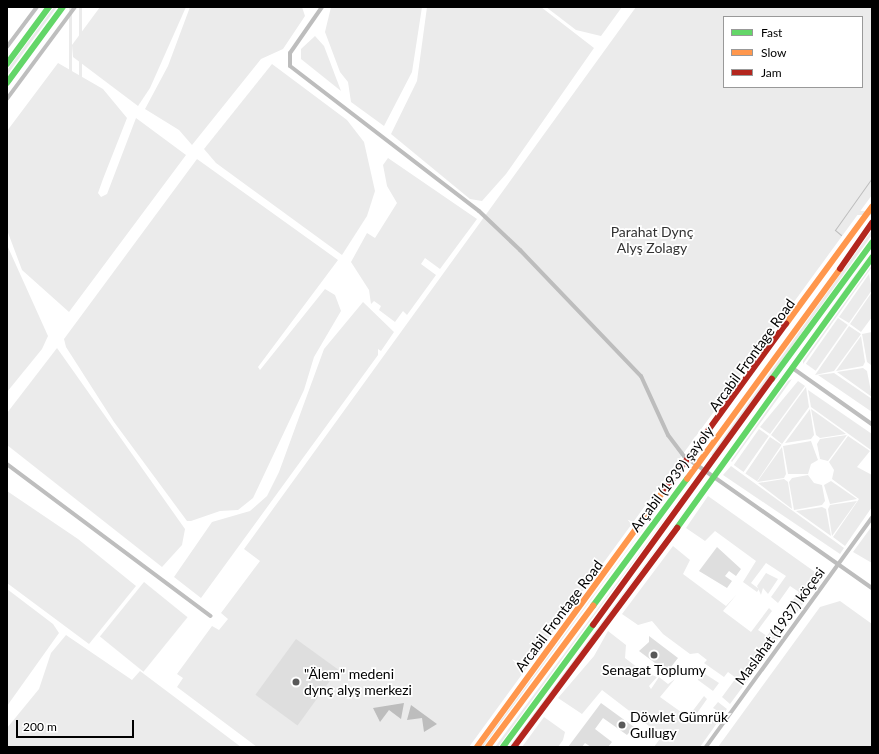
<!DOCTYPE html>
<meta charset="utf-8">
<style>
body{margin:0}
#map{position:relative;width:879px;height:754px;overflow:hidden;background:#fff;font-family:Lato,sans-serif}
div>[style]{position:absolute}
.green>*{inset:0;background:#ebebeb;transform-origin:0 0}
.water>*{inset:0;background:#bdbdbd}
.stream>*{height:1px;margin:-0.5px;padding:0 0.5px;transform-origin:0.5px;border-radius:0.5px;background:#bdbdbd}
.canal>*{height:4px;margin:-2px;padding:0 2px;transform-origin:2px;border-radius:2px;background:#bdbdbd}
.building>*{inset:0;background:#dedede;transform-origin:0 0}
.street>*{height:3.5px;margin:-1.75px;padding:0 1.75px;transform-origin:1.75px;border-radius:1.75px;background:#bebebe}
.fast>*{height:5.5px;margin:-2.75px;padding:0 2.75px;transform-origin:2.75px;border-radius:2.75px;background:#63d668}
.slow>*{height:5.5px;margin:-2.75px;padding:0 2.75px;transform-origin:2.75px;border-radius:2.75px;background:#ff974d}
.jam>*{height:5.5px;margin:-2.75px;padding:0 2.75px;transform-origin:2.75px;border-radius:2.75px;background:#b3261e}
.dots>*{width:11px;height:11px;translate:-50% -50%;box-sizing:border-box;border:2px solid #fff;border-radius:50%}
span{translate:-50% -50%;white-space:nowrap;text-align:center;line-height:1.15;-webkit-text-stroke:3.5px #fff;paint-order:stroke}
.park-label{font-size:14px;color:#313131}
.street-label{font-size:14px;color:#000}
.poi-label{font-size:14px;color:#000}
.left{translate:0 -50%;text-align:left}
.frame{position:absolute;inset:0;border:8px solid #000;pointer-events:none}
.legend{position:absolute;left:723px;top:16px;width:140px;height:72px;box-sizing:border-box;background:#fff;border:1px solid #999;margin:0;padding:5px 7px;list-style:none;font-size:12px;color:#000}
.legend li{display:flex;align-items:center;gap:8px;height:20px}
.legend b{width:20px;border:1px solid #999}
.scale{position:absolute;left:16px;top:720px;width:118px;height:18px;box-sizing:border-box;border:2px solid #000;border-top:0;padding-left:5px;font-size:12px;line-height:14px;white-space:nowrap;color:#000;-webkit-text-stroke:3px #fff;paint-order:stroke}
</style>
<div id="map">
<div class="green">
<div style="clip-path:polygon(54px 7px,57px 7px,7px 75px,7px 70px)"></div>
<div style="left:69px;top:7px;width:3px;height:104px"></div>
<div style="left:79px;top:7px;width:3px;height:121px"></div>
<div style="clip-path:polygon(100px 7px,186px 7px,150px 88px,138px 106px,73px 57px,72px 45px)"></div>
<div style="clip-path:polygon(190px 7px,302px 7px,305px 16px,283px 49px,261px 59px,192px 145px,179px 130px,145px 109px,168px 66px)"></div>
<div style="clip-path:polygon(331px 7px,422px 7px,412px 72px,384px 126px,351px 102px,348px 82px,340px 72px,325px 32px)"></div>
<div style="clip-path:polygon(427px 7px,541px 7px,594px 48px,506px 174px,482px 201px,470px 199px,391px 134px,417px 81px)"></div>
<div style="clip-path:polygon(546px 7px,622px 7px,601px 36px,576px 30px)"></div>
<div style="clip-path:polygon(evenodd,636px 7px,872px 7px,872px 195px,469px 747px,257px 747px,177px 687px,183px 678px,177px 674px,212px 626px,219px 630px,228px 619px,221px 613px,260px 561px,244px 549px,636px 7px,724px 17px,862px 17px,862px 87px,724px 87px,724px 17px)"></div>
<div style="clip-path:polygon(315px 36px,324px 46px,341px 91px,301px 59px,301px 49px)"></div>
<div style="clip-path:polygon(58px 63px,103px 89px,127px 118px,103px 179px,98px 193px,101px 197px,107px 194px,136px 118px,186px 155px,69px 312px,22px 270px,7px 230px,7px 131px)"></div>
<div style="clip-path:polygon(272px 64px,347px 120px,364px 142px,375px 191px,367px 216px,342px 255px,216px 163px,204px 149px)"></div>
<div style="clip-path:polygon(388px 158px,477px 219px,440px 269px,425px 258px,421px 264px,436px 275px,407px 315px,403px 311px,395px 322px,379px 310px,381px 306px,374px 301px,371px 304px,369px 290px,351px 262px,367px 233px,375px 238px,397px 203px,387px 186px,383px 165px)"></div>
<div style="clip-path:polygon(197px 159px,338px 260px,258px 367px,260px 370px,325px 289px,335px 295px,341px 311px,314px 357px,304px 390px,253px 498px,238px 510px,220px 511px,191px 521px,187px 521px,114px 422px,66px 347px,64px 339px)"></div>
<div style="left:872px;top:211px;width:4px;height:292px;rotate:90deg"></div>
<div style="clip-path:polygon(872px 230px,872px 235px,713px 456px,711px 455px)"></div>
<div style="clip-path:polygon(7px 245px,48px 336px,42px 349px,7px 392px)"></div>
<div style="clip-path:polygon(872px 251px,797px 360px,722px 463px,721px 463px)"></div>
<div style="clip-path:polygon(872px 265px,872px 267px,803px 364px,803px 361px)"></div>
<div style="clip-path:polygon(869px 274px,872px 290px,849px 323px,839px 317px)"></div>
<div style="clip-path:polygon(872px 292px,872px 317px,861px 332px,850px 324px)"></div>
<div style="clip-path:polygon(363px 302px,394px 332px,381px 351px,378px 349px,378px 355px,201px 598px,174px 577px,212px 522px,250px 511px,267px 496px,279px 472px,324px 349px)"></div>
<div style="left:838px;top:318px;width:12px;height:56px;rotate:35deg"></div>
<div style="clip-path:polygon(849px 326px,861px 334px,834px 371px,815px 375px)"></div>
<div style="clip-path:polygon(872px 332px,872px 365px,871px 365px,867px 362px,862px 334px)"></div>
<div style="clip-path:polygon(861px 336px,865px 362px,863px 366px,836px 371px)"></div>
<div style="clip-path:polygon(57px 348px,185px 529px,182px 545px,162px 567px,7px 445px,7px 413px)"></div>
<div style="clip-path:polygon(863px 368px,867px 371px,872px 397px,837px 372px)"></div>
<div style="clip-path:polygon(834px 373px,872px 399px,872px 412px,818px 375px)"></div>
<div style="clip-path:polygon(792px 379px,732px 462px,731px 461px,788px 381px)"></div>
<div style="clip-path:polygon(798px 381px,805px 386px,770px 434px,760px 427px)"></div>
<div style="clip-path:polygon(806px 387px,809px 407px,782px 444px,771px 435px)"></div>
<div style="clip-path:polygon(808px 390px,872px 434px,871px 450px,811px 407px)"></div>
<div style="clip-path:polygon(810px 409px,814px 435px,811px 439px,785px 443px)"></div>
<div style="clip-path:polygon(811px 409px,846px 434px,820px 438px,816px 435px)"></div>
<div style="left:759px;top:429px;width:12px;height:44px;rotate:35deg"></div>
<div style="clip-path:polygon(847px 435px,828px 461px,820px 459px,817px 444px,820px 439px)"></div>
<div style="clip-path:polygon(848px 436px,870px 451px,857px 467px,872px 475px,872px 507px,845px 546px,833px 537px,859px 499px,832px 479px,834px 470px,829px 462px)"></div>
<div style="left:770px;top:437px;width:14px;height:44px;rotate:34deg"></div>
<div style="clip-path:polygon(811px 441px,818px 460px,811px 464px,808px 474px,788px 474px,783px 446px)"></div>
<div style="clip-path:polygon(782px 447px,786px 474px,784px 478px,757px 482px)"></div>
<div style="clip-path:polygon(731px 466px,844px 548px,840px 554px,723px 475px)"></div>
<div style="clip-path:polygon(808px 475px,814px 483px,822px 485px,825px 501px,822px 505px,794px 510px,789px 482px,792px 478px)"></div>
<div style="clip-path:polygon(784px 479px,788px 482px,792px 509px,758px 483px)"></div>
<div style="clip-path:polygon(679px 480px,483px 747px,481px 747px)"></div>
<div style="clip-path:polygon(831px 481px,857px 499px,830px 504px,824px 485px)"></div>
<div style="clip-path:polygon(688px 487px,498px 747px,495px 747px)"></div>
<div style="clip-path:polygon(7px 491px,78px 539px,136px 586px,89px 644px,7px 583px)"></div>
<div style="clip-path:polygon(697px 494px,511px 747px,509px 747px)"></div>
<div style="clip-path:polygon(708px 496px,822px 577px,793px 618px,784px 612px,799px 592px,790px 586px,778px 603px,771px 597px,786px 576px,766px 563px,751px 583px,759px 589px,757px 592px,743px 582px,756px 561px,715px 531px,705px 541px,686px 528px)"></div>
<div style="clip-path:polygon(857px 501px,832px 536px,828px 509px,830px 505px)"></div>
<div style="clip-path:polygon(822px 507px,826px 509px,831px 536px,796px 511px)"></div>
<div style="clip-path:polygon(872px 526px,872px 563px,853px 552px)"></div>
<div style="clip-path:polygon(673px 546px,690px 560px,683px 574px,726px 606px,737px 594px,723px 611px,751px 632px,769px 608px,772px 611px,758px 630px,767px 636px,780px 617px,789px 624px,730px 704px,722px 697px,736px 678px,728px 672px,724px 677px,704px 663px,707px 660px,698px 653px,690px 654px,663px 634px,652px 621px,638px 625px,622px 614px)"></div>
<div style="clip-path:polygon(766px 573px,778px 579px,768px 594px,763px 588px,761px 595px,757px 586px)"></div>
<div style="left:144px;top:582px;width:56px;height:70px;rotate:39deg"></div>
<div style="clip-path:polygon(7px 589px,53px 624px,59px 633px,7px 706px)"></div>
<div style="clip-path:polygon(840px 601px,872px 624px,872px 747px,718px 747px,820px 607px)"></div>
<div style="clip-path:polygon(608px 631px,626px 645px,625px 658px,642px 671px,657px 677px,649px 686px,651px 689px,659px 677px,668px 684px,675px 679px,660px 697px,688px 717px,704px 696px,707px 699px,695px 716px,703px 722px,708px 716px,712px 719px,718px 711px,713px 708px,718px 702px,727px 709px,700px 747px,654px 747px,662px 736px,602px 690px,582px 714px,558px 698px,594px 656px)"></div>
<div style="clip-path:polygon(66px 635px,132px 680px,140px 671px,241px 747px,7px 747px,7px 728px,39px 689px,51px 653px)"></div>
<div style="clip-path:polygon(699px 670px,719px 683px,713px 691px,698px 680px)"></div>
<div style="clip-path:polygon(544px 717px,565px 732px,563px 740px,558px 747px,522px 747px)"></div>
</div>
<div class="water">
<div style="clip-path:polygon(404px 703px,401px 719px,389px 710px,380px 722px,373px 708px)"></div>
<div style="clip-path:polygon(411px 705px,437px 724px,424px 732px,422px 718px,407px 720px)"></div>
</div>
<div class="stream">
<div style="left:841px;top:235px;width:8px;rotate:-140deg"></div>
<div style="left:835px;top:230px;width:64px;rotate:-54.6deg"></div>
</div>
<div class="canal">
<div style="left:322px;top:7px;width:56px;rotate:124.8deg"></div>
<div style="left:290px;top:53px;width:13px;rotate:90deg"></div>
<div style="left:290px;top:66px;width:238px;rotate:37.5deg"></div>
<div style="left:479px;top:211px;width:57px;rotate:43.6deg"></div>
<div style="left:520px;top:250px;width:175px;rotate:46.2deg"></div>
<div style="left:641px;top:376px;width:65px;rotate:65.4deg"></div>
<div style="left:668px;top:435px;width:26px;rotate:53deg"></div>
<div style="left:684px;top:456px;width:230px;rotate:35.1deg"></div>
</div>
<div class="building">
<div style="clip-path:polygon(717px 547px,741px 569px,736px 576px,729px 571px,725px 576px,732px 581px,727px 588px,699px 571px)"></div>
<div style="clip-path:polygon(649px 636px,678px 658px,667px 672px,639px 651px,649px 642px)"></div>
<div style="left:296px;top:639px;width:52px;height:69px;rotate:36deg"></div>
<div style="clip-path:polygon(601px 703px,634px 727px,627px 735px,603px 718px,595px 729px,612px 742px,608px 747px,591px 747px,585px 743px,582px 747px,568px 747px)"></div>
</div>
<div class="street">
<div style="left:7px;top:47px;width:50px;rotate:-53.1deg"></div>
<div style="left:7px;top:99px;width:114px;rotate:-53.5deg"></div>
<div style="left:794px;top:369px;width:95px;rotate:35.2deg"></div>
<div style="left:7px;top:464px;width:254px;rotate:36.7deg"></div>
<div style="left:706px;top:747px;width:283px;rotate:-54.1deg"></div>
</div>
<div class="fast">
<div style="left:7px;top:64px;width:71px;rotate:-53.6deg"></div>
<div style="left:7px;top:83px;width:94px;rotate:-53.6deg"></div>
<div style="left:772px;top:379px;width:169px;rotate:-53.7deg"></div>
<div style="left:677px;top:528px;width:333px;rotate:-54.2deg"></div>
<div style="left:593px;top:606px;width:158px;rotate:-53.5deg"></div>
<div style="left:503px;top:747px;width:152px;rotate:-53.6deg"></div>
</div>
<div class="slow">
<div style="left:786px;top:324px;width:145px;rotate:-53.7deg"></div>
<div style="left:687px;top:479px;width:260px;rotate:-53.9deg"></div>
<div style="left:477px;top:747px;width:317px;rotate:-53.9deg"></div>
<div style="left:488px;top:747px;width:176px;rotate:-53.3deg"></div>
</div>
<div class="jam">
<div style="left:840px;top:269px;width:56px;rotate:-55.2deg"></div>
<div style="left:664px;top:491px;width:207px;rotate:-53.9deg"></div>
<div style="left:593px;top:625px;width:304px;rotate:-54deg"></div>
<div style="left:514px;top:747px;width:273px;rotate:-53.3deg"></div>
</div>
<div class="dots">
<div style="left:654px;top:655px;background:#595959"></div>
<div style="left:296px;top:682px;background:#595959"></div>
<div style="left:622px;top:725px;background:#595959"></div>
</div>
<div class="park-label">
<span style="left:652px;top:240px">Parahat Dynç<br>Alyş Zolagy</span>
</div>
<div class="street-label">
<span style="left:752px;top:355px;rotate:-54deg">Arcabil Frontage Road</span>
<span style="left:672px;top:479px;rotate:-53deg">Arçabil (1939) şaýoly</span>
<span style="left:559px;top:616px;rotate:-53deg">Arcabil Frontage Road</span>
<span style="left:780px;top:626px;rotate:-54deg">Maslahat (1937) köçesi</span>
</div>
<div class="poi-label">
<span style="left:654px;top:670px">Senagat Toplumy</span>
<span class="left" style="left:304px;top:682px">"Älem" medeni<br>dynç alyş merkezi</span>
<span class="left" style="left:630px;top:725px">Döwlet Gümrük<br>Gullugy</span>
</div>
<div class="frame"></div>
<ul class="legend">
<li><b style="height:5px;background:#63d668"></b>Fast</li>
<li><b style="height:5px;background:#ff974d"></b>Slow</li>
<li><b style="height:5px;background:#b3261e"></b>Jam</li>
</ul>
<div class="scale">200 m</div>
</div>
